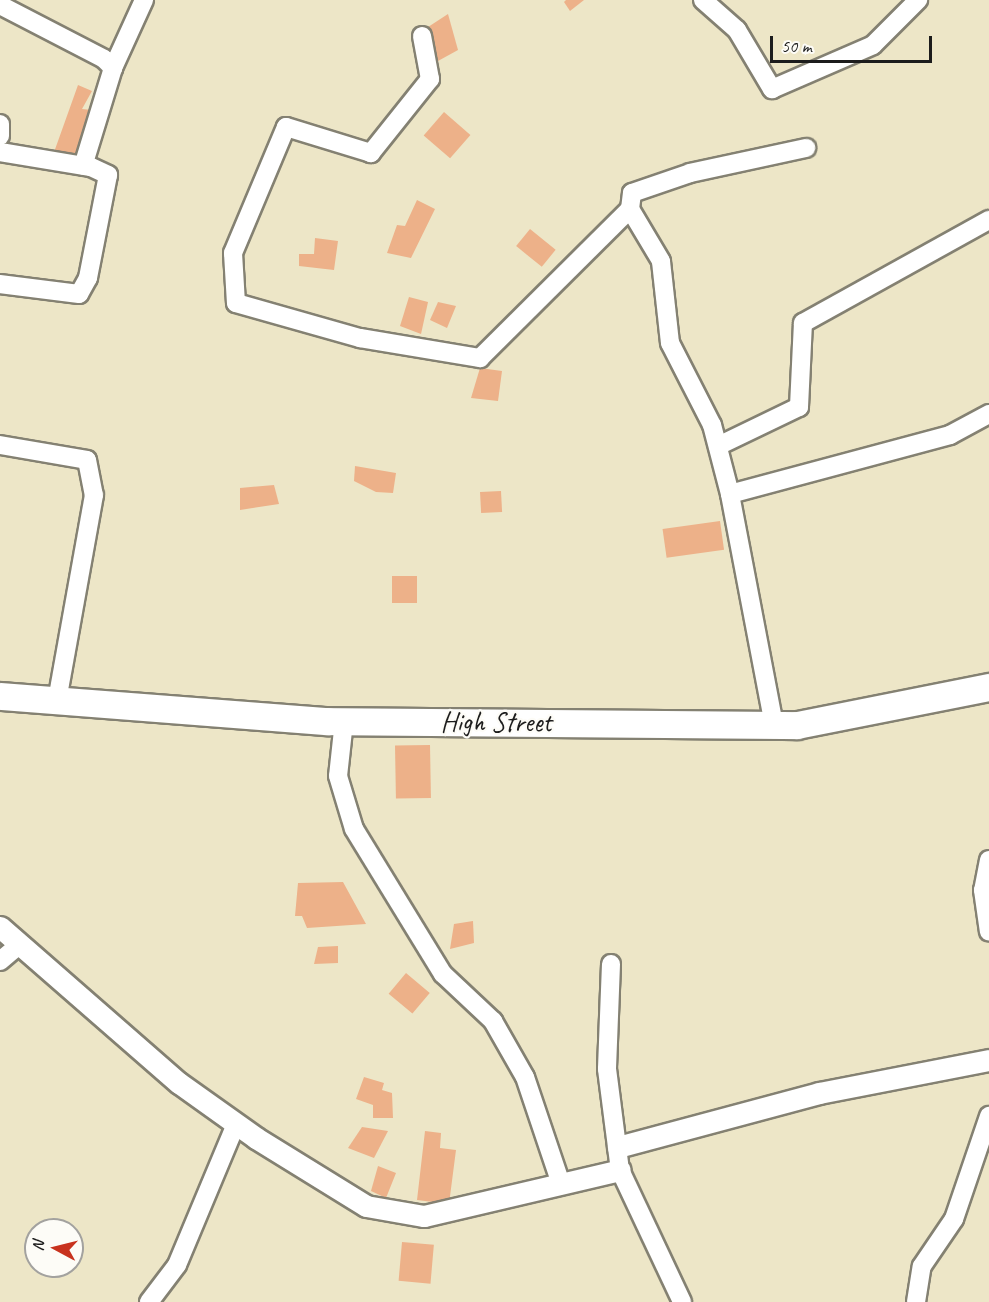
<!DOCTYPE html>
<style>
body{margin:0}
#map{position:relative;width:989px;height:1302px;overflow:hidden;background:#ede6c7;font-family:Caveat,sans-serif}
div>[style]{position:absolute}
.building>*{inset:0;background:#edb189;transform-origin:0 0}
.roads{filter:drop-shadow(2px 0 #848172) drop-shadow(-2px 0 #848172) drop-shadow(0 2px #848172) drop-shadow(0 -2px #848172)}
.minor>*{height:18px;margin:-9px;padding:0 9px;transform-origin:9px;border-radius:9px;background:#fff}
.tertiary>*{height:21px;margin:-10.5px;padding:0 10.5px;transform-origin:10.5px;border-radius:10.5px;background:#fff}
.primary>*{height:27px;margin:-13.5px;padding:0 13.5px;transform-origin:13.5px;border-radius:13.5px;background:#fff}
span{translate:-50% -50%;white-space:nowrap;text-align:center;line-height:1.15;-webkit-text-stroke:4.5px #fdfcf7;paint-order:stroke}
.street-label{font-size:28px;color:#1c1c1c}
.north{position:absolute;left:24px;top:1218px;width:60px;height:60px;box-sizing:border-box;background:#fdfcf7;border:2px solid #a3a29f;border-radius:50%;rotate:277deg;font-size:16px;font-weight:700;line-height:24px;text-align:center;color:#1c1c1c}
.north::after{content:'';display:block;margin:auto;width:21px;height:27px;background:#c8321e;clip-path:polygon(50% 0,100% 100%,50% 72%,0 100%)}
.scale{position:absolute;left:770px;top:36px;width:162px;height:27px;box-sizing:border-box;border:3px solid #1c1c1c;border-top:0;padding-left:8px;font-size:18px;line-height:21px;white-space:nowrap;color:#1c1c1c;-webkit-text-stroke:4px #fdfcf7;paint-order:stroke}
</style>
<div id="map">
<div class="building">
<div style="clip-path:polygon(566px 0,584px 0,570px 11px,564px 2px)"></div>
<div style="clip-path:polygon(448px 14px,458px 50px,438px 61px,425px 29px)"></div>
<div style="clip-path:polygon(78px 85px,92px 91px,82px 109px,92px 110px,80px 162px,53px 155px)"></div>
<div style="left:444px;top:112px;width:35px;height:31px;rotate:41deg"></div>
<div style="clip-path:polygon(417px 200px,435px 209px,411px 258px,387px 253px,397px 225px,405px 226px)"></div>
<div style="left:530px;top:229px;width:33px;height:22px;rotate:39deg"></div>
<div style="clip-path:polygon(315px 238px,338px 241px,334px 270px,299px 266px,299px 254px,314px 254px)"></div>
<div style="clip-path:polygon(409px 297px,428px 302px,421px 334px,400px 326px)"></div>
<div style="clip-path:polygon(438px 302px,456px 306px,447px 328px,430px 320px)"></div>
<div style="clip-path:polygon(480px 368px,502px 371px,498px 401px,471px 398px)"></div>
<div style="clip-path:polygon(355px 466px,396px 473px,393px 493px,376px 492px,354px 481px)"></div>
<div style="clip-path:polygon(274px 485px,279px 504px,240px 510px,240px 488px)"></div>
<div style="left:501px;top:491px;width:21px;height:21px;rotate:87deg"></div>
<div style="left:720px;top:521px;width:29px;height:58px;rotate:82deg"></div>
<div style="left:392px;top:576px;width:25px;height:27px"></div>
<div style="left:430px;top:745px;width:53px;height:35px;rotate:89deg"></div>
<div style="clip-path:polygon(343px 882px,366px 924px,307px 928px,302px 916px,295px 916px,298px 883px)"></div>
<div style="clip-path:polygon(473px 921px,474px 943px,450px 949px,454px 924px)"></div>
<div style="clip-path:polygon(338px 946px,338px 963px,314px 964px,318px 947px)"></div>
<div style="left:406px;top:973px;width:31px;height:27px;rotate:40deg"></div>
<div style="clip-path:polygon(364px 1077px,384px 1083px,382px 1090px,392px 1093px,393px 1118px,373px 1118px,373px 1105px,356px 1099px)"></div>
<div style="clip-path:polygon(362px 1127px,388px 1131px,374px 1158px,348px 1148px)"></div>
<div style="clip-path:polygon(425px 1131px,441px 1133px,440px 1148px,456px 1150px,449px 1204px,417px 1200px)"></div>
<div style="clip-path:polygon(378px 1166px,396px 1173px,386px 1198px,371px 1191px)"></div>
<div style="left:402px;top:1242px;width:32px;height:39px;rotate:5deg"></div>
</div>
<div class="roads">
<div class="minor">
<div style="left:703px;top:0;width:45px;rotate:41.4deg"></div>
<div style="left:737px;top:30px;width:69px;rotate:59.3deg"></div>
<div style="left:772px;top:89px;width:110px;rotate:-23.5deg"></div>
<div style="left:873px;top:45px;width:64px;rotate:-45deg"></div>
<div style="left:0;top:5px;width:117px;rotate:27.4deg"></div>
<div style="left:104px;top:59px;width:13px;rotate:45deg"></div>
<div style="left:113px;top:68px;width:102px;rotate:107deg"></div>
<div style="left:422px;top:36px;width:44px;rotate:79.5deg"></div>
<div style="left:430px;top:79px;width:95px;rotate:128.6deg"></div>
<div style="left:371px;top:153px;width:89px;rotate:-163deg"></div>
<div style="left:286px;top:127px;width:137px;rotate:112.8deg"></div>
<div style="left:233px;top:253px;width:50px;rotate:86.6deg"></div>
<div style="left:236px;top:303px;width:129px;rotate:15.8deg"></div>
<div style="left:360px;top:338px;width:122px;rotate:9.5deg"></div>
<div style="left:480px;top:358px;width:211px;rotate:-44.8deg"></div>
<div style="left:113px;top:68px;width:75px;rotate:-65.5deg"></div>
<div style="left:0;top:124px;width:12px;rotate:90deg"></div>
<div style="left:0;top:152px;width:92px;rotate:9.4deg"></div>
<div style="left:91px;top:167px;width:19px;rotate:25deg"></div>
<div style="left:108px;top:175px;width:105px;rotate:101deg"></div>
<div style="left:88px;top:278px;width:18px;rotate:119deg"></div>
<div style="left:79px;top:294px;width:80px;rotate:-172.8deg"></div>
<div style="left:0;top:445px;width:88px;rotate:9.8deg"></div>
<div style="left:87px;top:460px;width:36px;rotate:79deg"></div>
<div style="left:94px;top:495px;width:209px;rotate:100.2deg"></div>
<div style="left:718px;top:446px;width:90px;rotate:-25.7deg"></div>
<div style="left:799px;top:407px;width:84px;rotate:-87.3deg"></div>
<div style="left:803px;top:323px;width:213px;rotate:-29deg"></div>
<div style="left:730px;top:494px;width:228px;rotate:-15deg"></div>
<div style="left:950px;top:435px;width:44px;rotate:-28.3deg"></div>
<div style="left:344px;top:721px;width:55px;rotate:96.2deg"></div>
<div style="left:338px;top:776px;width:55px;rotate:73.2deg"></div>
<div style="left:354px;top:829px;width:170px;rotate:58.5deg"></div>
<div style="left:443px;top:974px;width:69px;rotate:43.2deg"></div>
<div style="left:493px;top:1021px;width:64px;rotate:60.3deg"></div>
<div style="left:525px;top:1077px;width:113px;rotate:71.4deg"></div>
<div style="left:774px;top:725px;width:235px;rotate:-100.8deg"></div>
<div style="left:730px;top:494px;width:71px;rotate:-104.6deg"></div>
<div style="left:712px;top:425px;width:92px;rotate:-117.1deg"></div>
<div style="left:670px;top:343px;width:82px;rotate:-96.3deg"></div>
<div style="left:661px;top:261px;width:61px;rotate:-120.8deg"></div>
<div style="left:630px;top:209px;width:16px;rotate:-83deg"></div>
<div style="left:632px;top:193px;width:61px;rotate:-19deg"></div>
<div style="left:690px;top:173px;width:119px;rotate:-12.2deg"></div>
<div style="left:989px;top:860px;width:31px;rotate:101deg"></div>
<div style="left:983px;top:890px;width:42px;rotate:81.9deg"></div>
<div style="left:0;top:961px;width:25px;rotate:-40deg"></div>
<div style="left:611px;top:964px;width:105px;rotate:92.2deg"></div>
<div style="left:607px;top:1069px;width:102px;rotate:82.7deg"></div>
<div style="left:620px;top:1170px;width:146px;rotate:64.8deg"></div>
<div style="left:149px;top:1302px;width:46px;rotate:-52.9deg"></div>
<div style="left:177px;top:1265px;width:153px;rotate:-67.3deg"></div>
<div style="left:916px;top:1302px;width:36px;rotate:-81deg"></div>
<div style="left:922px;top:1266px;width:57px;rotate:-55.8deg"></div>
<div style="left:954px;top:1219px;width:109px;rotate:-71.2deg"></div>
</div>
<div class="tertiary">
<div style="left:0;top:927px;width:237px;rotate:41.1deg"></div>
<div style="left:179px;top:1083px;width:95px;rotate:35.5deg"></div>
<div style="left:256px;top:1138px;width:129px;rotate:31.7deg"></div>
<div style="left:366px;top:1206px;width:59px;rotate:9.8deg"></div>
<div style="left:424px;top:1216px;width:201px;rotate:-13.2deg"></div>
<div style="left:618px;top:1147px;width:208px;rotate:-15deg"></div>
<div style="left:819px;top:1093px;width:173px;rotate:-11deg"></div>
</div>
<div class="primary">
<div style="left:0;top:696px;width:328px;rotate:4.4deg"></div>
<div style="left:327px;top:721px;width:470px;rotate:0.5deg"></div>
<div style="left:797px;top:725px;width:196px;rotate:-11.2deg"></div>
</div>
</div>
<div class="street-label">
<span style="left:496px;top:722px">High Street</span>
</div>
<div class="north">N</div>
<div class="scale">50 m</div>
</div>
